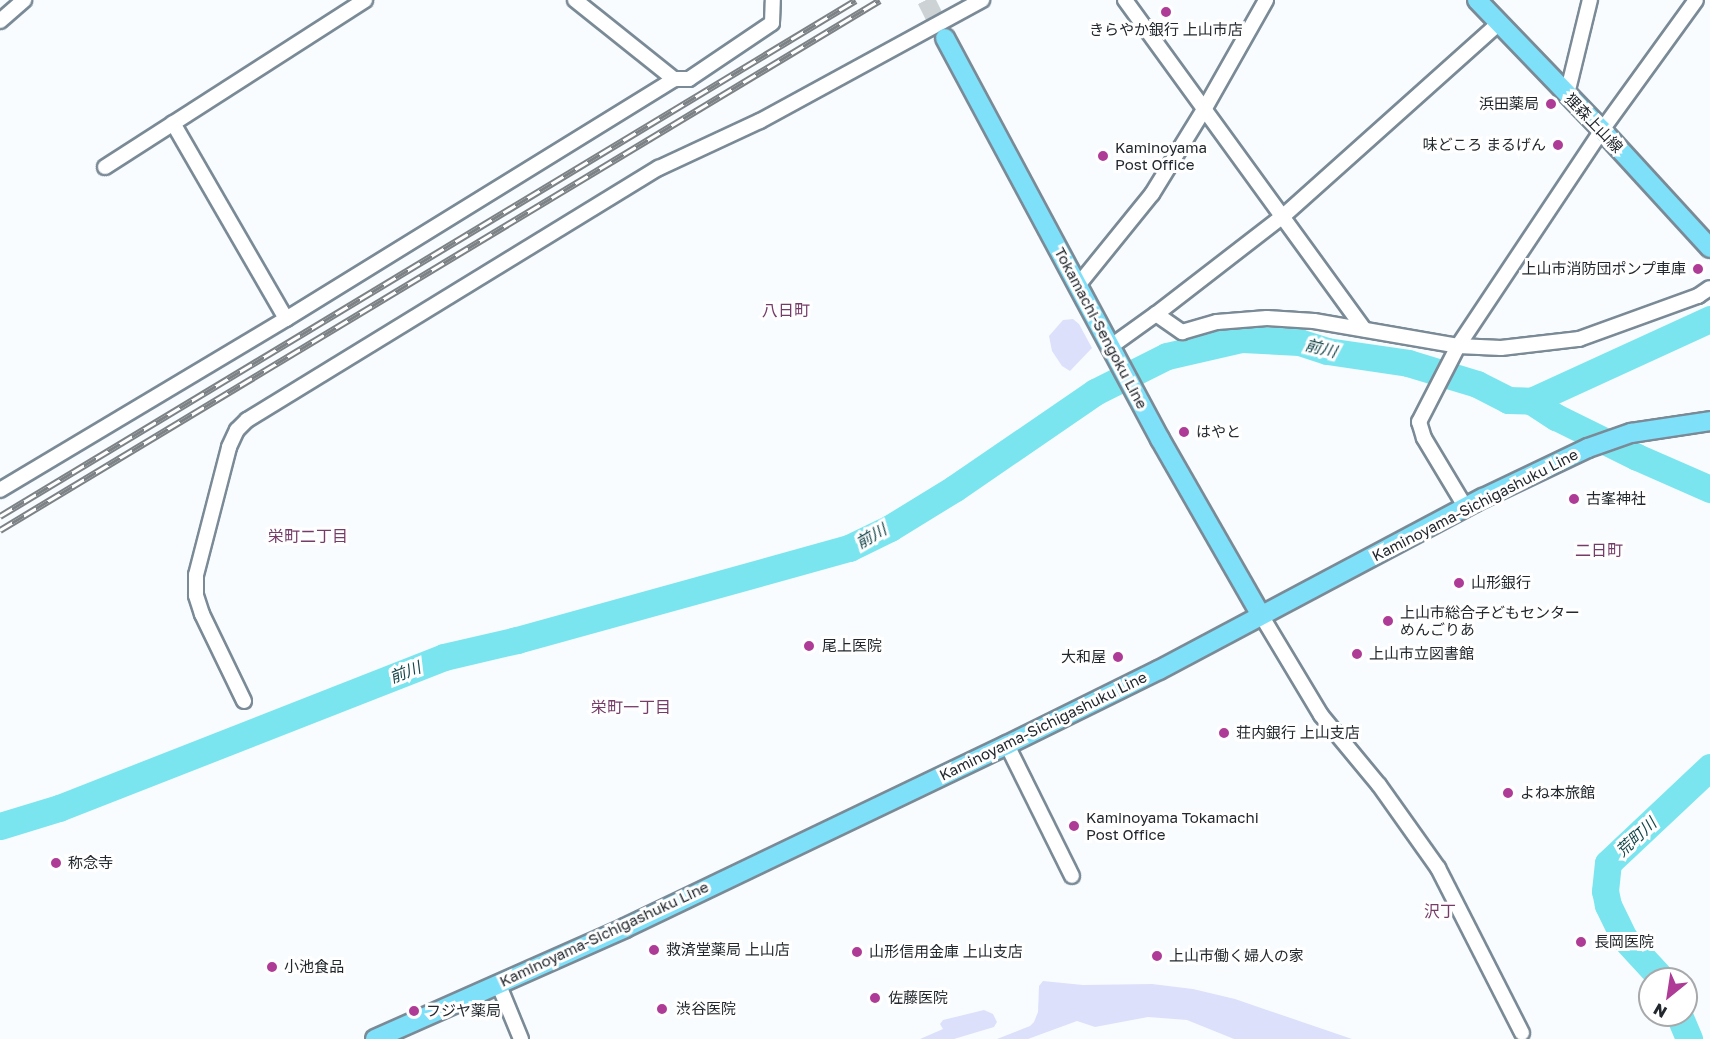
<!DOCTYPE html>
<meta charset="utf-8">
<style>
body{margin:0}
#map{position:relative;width:1710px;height:1039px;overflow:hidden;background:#f8fcff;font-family:"Golos Text","Noto Sans JP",sans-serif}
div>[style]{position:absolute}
.green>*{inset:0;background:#dce0fb}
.river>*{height:27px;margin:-13.5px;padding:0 13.5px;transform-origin:13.5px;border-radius:13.5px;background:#7be5ef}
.major-tunnel>*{height:18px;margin-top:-9px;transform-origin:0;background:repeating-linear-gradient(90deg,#cdd2d5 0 18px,transparent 0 27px)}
.roads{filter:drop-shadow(2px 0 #7a8a96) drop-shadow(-2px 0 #7a8a96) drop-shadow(0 2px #7a8a96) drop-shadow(0 -2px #7a8a96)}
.minor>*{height:14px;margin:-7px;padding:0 7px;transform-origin:7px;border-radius:7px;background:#fff}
.major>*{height:18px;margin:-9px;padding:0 9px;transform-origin:9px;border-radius:9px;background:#7fe0fa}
.rail>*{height:7px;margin-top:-3.5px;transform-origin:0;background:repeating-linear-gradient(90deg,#fff 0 14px,#7c8286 0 28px);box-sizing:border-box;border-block:2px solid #7c8286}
.dots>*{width:16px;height:16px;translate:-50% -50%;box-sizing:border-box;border:3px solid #fff;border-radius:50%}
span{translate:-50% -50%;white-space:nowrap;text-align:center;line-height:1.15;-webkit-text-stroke:6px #fff;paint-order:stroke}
.poi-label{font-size:15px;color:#22282d}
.right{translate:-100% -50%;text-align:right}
.left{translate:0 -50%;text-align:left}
.street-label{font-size:15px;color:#22282d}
.neighbourhood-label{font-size:16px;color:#763c68}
.water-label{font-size:16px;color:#15464a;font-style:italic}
.north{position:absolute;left:1638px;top:967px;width:60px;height:60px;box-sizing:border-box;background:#fff;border:2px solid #a7a9ab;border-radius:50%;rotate:210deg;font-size:16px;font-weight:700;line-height:24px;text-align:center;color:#22282d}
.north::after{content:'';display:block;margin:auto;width:21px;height:27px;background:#ae3c97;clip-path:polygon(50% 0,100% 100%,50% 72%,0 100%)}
</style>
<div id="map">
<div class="green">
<div style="clip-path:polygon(1073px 319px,1079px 324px,1092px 348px,1070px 371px,1062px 366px,1052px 351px,1049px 336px,1063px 320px)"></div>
<div style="clip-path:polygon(1043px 981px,1083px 985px,1152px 984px,1193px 989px,1235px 999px,1352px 1039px,1234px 1039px,1187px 1020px,1148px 1017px,1095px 1027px,1077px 1021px,1028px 1039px,997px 1039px,1030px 1026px,1034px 1022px,1038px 1012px,1039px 986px)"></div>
<div style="clip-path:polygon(984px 1010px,993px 1014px,997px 1022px,994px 1027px,954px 1039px,920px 1039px,943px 1029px,940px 1024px,943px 1020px)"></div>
</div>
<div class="river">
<div style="left:1531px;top:401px;width:30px;rotate:33deg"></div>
<div style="left:1556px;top:417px;width:90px;rotate:26.3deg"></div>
<div style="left:1637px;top:457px;width:80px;rotate:23.7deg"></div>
<div style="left:0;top:826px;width:62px;rotate:-17deg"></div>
<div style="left:59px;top:808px;width:414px;rotate:-21.4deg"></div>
<div style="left:444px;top:657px;width:75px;rotate:-13.1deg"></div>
<div style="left:517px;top:640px;width:345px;rotate:-15.5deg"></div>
<div style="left:849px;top:548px;width:46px;rotate:-26deg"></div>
<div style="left:890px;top:528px;width:76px;rotate:-31.6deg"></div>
<div style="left:955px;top:488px;width:170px;rotate:-34.4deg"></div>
<div style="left:1095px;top:392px;width:80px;rotate:-26.6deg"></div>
<div style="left:1167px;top:356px;width:77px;rotate:-12.8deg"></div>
<div style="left:1242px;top:339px;width:57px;rotate:3deg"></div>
<div style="left:1299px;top:342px;width:29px;rotate:18deg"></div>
<div style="left:1327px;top:351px;width:82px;rotate:8.4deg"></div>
<div style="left:1408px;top:363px;width:72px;rotate:16.9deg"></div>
<div style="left:1477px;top:384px;width:35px;rotate:27deg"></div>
<div style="left:1508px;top:400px;width:23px;rotate:2deg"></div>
<div style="left:1531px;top:401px;width:197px;rotate:-24.6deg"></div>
<div style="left:1662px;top:979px;width:56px;rotate:-132.8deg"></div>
<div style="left:1624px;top:938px;width:37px;rotate:-116deg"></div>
<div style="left:1608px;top:905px;width:14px;rotate:-102deg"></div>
<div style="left:1605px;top:891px;width:28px;rotate:-84deg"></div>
<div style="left:1608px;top:863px;width:140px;rotate:-43.3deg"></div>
<div style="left:1679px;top:1015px;width:26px;rotate:67deg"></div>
</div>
<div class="major-tunnel">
<div style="left:926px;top:0;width:42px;rotate:63.4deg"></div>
</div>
<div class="roads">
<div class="minor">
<div style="left:575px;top:0;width:127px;rotate:38.6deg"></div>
<div style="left:1125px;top:0;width:407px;rotate:54deg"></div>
<div style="left:0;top:21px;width:32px;rotate:-41deg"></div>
<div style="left:1498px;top:24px;width:288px;rotate:138.2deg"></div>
<div style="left:1283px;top:216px;width:160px;rotate:142.3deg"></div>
<div style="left:1156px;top:314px;width:32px;rotate:35deg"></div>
<div style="left:1182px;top:332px;width:36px;rotate:-16deg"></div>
<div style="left:1217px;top:322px;width:50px;rotate:-4.6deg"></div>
<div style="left:1267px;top:318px;width:47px;rotate:3.7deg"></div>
<div style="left:1314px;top:321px;width:146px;rotate:9.8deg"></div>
<div style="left:1458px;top:346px;width:43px;rotate:2.7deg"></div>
<div style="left:1501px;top:348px;width:79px;rotate:-6.6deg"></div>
<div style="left:1579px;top:339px;width:127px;rotate:-19.9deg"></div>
<div style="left:1698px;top:296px;width:14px;rotate:-34deg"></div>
<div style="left:1567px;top:94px;width:97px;rotate:-76.3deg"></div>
<div style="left:173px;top:123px;width:226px;rotate:60deg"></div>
<div style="left:105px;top:167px;width:309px;rotate:-32.7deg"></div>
<div style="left:1079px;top:284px;width:116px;rotate:-51deg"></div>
<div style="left:1152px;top:194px;width:101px;rotate:-58.4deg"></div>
<div style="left:1205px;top:108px;width:124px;rotate:-60.5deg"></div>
<div style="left:1110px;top:347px;width:57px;rotate:-35.7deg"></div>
<div style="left:0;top:490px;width:333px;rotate:-30.9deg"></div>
<div style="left:286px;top:319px;width:456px;rotate:-31.7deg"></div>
<div style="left:674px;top:79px;width:15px"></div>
<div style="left:689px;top:79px;width:100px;rotate:-34deg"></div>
<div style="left:772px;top:23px;width:23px;rotate:-88deg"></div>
<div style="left:1466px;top:508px;width:82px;rotate:-121deg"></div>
<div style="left:1424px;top:438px;width:17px;rotate:-107deg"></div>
<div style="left:1419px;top:422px;width:85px;rotate:-62.8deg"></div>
<div style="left:1458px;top:346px;width:260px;rotate:-56.3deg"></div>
<div style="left:1602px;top:130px;width:160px;rotate:-54.1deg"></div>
<div style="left:1261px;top:615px;width:117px;rotate:59deg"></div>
<div style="left:1321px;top:715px;width:91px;rotate:50.4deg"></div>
<div style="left:1379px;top:785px;width:102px;rotate:54.6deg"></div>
<div style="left:1438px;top:868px;width:185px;rotate:63deg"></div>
<div style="left:244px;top:701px;width:97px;rotate:-115.8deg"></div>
<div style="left:202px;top:614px;width:20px;rotate:-108deg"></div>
<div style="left:196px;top:595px;width:20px;rotate:-90deg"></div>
<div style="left:196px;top:575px;width:132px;rotate:-75.5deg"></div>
<div style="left:229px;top:447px;width:19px;rotate:-65deg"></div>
<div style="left:237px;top:430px;width:14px;rotate:-45deg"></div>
<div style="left:247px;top:420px;width:483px;rotate:-31.5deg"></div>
<div style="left:659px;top:168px;width:111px;rotate:-25deg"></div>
<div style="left:760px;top:121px;width:253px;rotate:-28.6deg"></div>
<div style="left:1007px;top:745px;width:146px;rotate:63.6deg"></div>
<div style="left:498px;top:983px;width:61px;rotate:67.7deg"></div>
</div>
<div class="major">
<div style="left:1477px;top:0;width:180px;rotate:46.1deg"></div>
<div style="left:1602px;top:130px;width:160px;rotate:47.5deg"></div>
<div style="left:945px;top:38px;width:455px;rotate:61.8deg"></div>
<div style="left:1160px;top:439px;width:203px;rotate:60.2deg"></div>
<div style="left:375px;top:1039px;width:274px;rotate:-23.9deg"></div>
<div style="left:625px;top:928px;width:424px;rotate:-25.6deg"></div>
<div style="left:1007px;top:745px;width:169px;rotate:-26.3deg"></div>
<div style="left:1159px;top:670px;width:367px;rotate:-28deg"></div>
<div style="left:1483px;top:498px;width:116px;rotate:-25.5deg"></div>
<div style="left:1588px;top:448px;width:46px;rotate:-19.2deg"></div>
<div style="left:1631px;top:433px;width:80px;rotate:-8.6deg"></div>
</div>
</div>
<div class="rail">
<div style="left:0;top:516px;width:999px;rotate:-31.08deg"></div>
<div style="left:0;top:530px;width:1027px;rotate:-31.06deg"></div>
</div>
<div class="dots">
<div style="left:1166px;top:12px;background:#ae3c97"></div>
<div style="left:1551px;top:104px;background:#ae3c97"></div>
<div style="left:1558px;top:145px;background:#ae3c97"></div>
<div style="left:1103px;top:156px;background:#ae3c97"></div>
<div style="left:1698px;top:269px;background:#ae3c97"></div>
<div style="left:1184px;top:432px;background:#ae3c97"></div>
<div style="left:1574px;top:499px;background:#ae3c97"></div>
<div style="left:1459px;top:583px;background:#ae3c97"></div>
<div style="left:1388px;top:621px;background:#ae3c97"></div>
<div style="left:809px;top:646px;background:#ae3c97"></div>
<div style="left:1357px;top:654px;background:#ae3c97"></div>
<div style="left:1118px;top:657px;background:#ae3c97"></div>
<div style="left:1224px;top:733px;background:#ae3c97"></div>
<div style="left:1508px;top:793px;background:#ae3c97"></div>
<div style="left:1074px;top:826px;background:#ae3c97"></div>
<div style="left:56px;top:863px;background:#ae3c97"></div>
<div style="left:1581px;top:942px;background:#ae3c97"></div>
<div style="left:654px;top:950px;background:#ae3c97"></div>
<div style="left:857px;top:952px;background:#ae3c97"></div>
<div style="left:1157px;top:956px;background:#ae3c97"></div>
<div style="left:272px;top:967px;background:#ae3c97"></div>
<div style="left:875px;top:998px;background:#ae3c97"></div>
<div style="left:662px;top:1009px;background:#ae3c97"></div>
<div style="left:414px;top:1011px;background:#ae3c97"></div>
</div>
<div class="poi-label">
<span style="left:1166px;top:30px">きらやか銀行 上山市店</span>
<span class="right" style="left:1539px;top:104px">浜田薬局</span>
<span class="right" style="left:1546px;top:145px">味どころ まるげん</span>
<span class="left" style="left:1115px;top:156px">Kaminoyama<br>Post Office</span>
<span class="right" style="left:1686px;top:269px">上山市消防団ポンプ車庫</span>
<span class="left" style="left:1196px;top:432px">はやと</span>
<span class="left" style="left:1586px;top:499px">古峯神社</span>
<span class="left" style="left:1471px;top:583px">山形銀行</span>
<span class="left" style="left:1400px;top:621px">上山市総合子どもセンター<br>めんごりあ</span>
<span class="left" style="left:822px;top:646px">尾上医院</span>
<span class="left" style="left:1369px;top:654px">上山市立図書館</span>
<span class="right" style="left:1106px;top:657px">大和屋</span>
<span class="left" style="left:1236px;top:733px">荘内銀行 上山支店</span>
<span class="left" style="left:1520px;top:793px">よね本旅館</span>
<span class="left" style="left:1086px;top:826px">Kaminoyama Tokamachi<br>Post Office</span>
<span class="left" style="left:68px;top:863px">称念寺</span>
<span class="left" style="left:1594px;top:942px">長岡医院</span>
<span class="left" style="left:666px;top:950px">救済堂薬局 上山店</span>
<span class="left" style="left:869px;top:952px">山形信用金庫 上山支店</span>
<span class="left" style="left:1169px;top:956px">上山市働く婦人の家</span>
<span class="left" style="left:284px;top:967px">小池食品</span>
<span class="left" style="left:888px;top:998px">佐藤医院</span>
<span class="left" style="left:676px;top:1009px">渋谷医院</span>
<span class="left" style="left:426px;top:1011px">フジヤ薬局</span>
</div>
<div class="street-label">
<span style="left:1594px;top:123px;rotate:46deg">狸森上山線</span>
<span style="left:1101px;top:328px;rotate:62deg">Tokamachi-Sengoku Line</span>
<span style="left:1475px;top:505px;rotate:-27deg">Kaminoyama-Sichigashuku Line</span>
<span style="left:1043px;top:726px;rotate:-26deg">Kaminoyama-Sichigashuku Line</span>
<span style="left:604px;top:934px;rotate:-25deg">Kaminoyama-Sichigashuku Line</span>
</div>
<div class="neighbourhood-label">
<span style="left:786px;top:310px">八日町</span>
<span style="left:308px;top:536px">栄町二丁目</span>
<span style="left:1599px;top:550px">二日町</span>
<span style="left:631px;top:707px">栄町一丁目</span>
<span style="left:1440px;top:911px">沢丁</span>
</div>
<div class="water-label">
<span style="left:1321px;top:348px;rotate:14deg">前川</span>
<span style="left:871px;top:536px;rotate:-30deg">前川</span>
<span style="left:405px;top:672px;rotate:-21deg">前川</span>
<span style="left:1636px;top:837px;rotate:-43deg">荒町川</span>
</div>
<div class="north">N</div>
</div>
